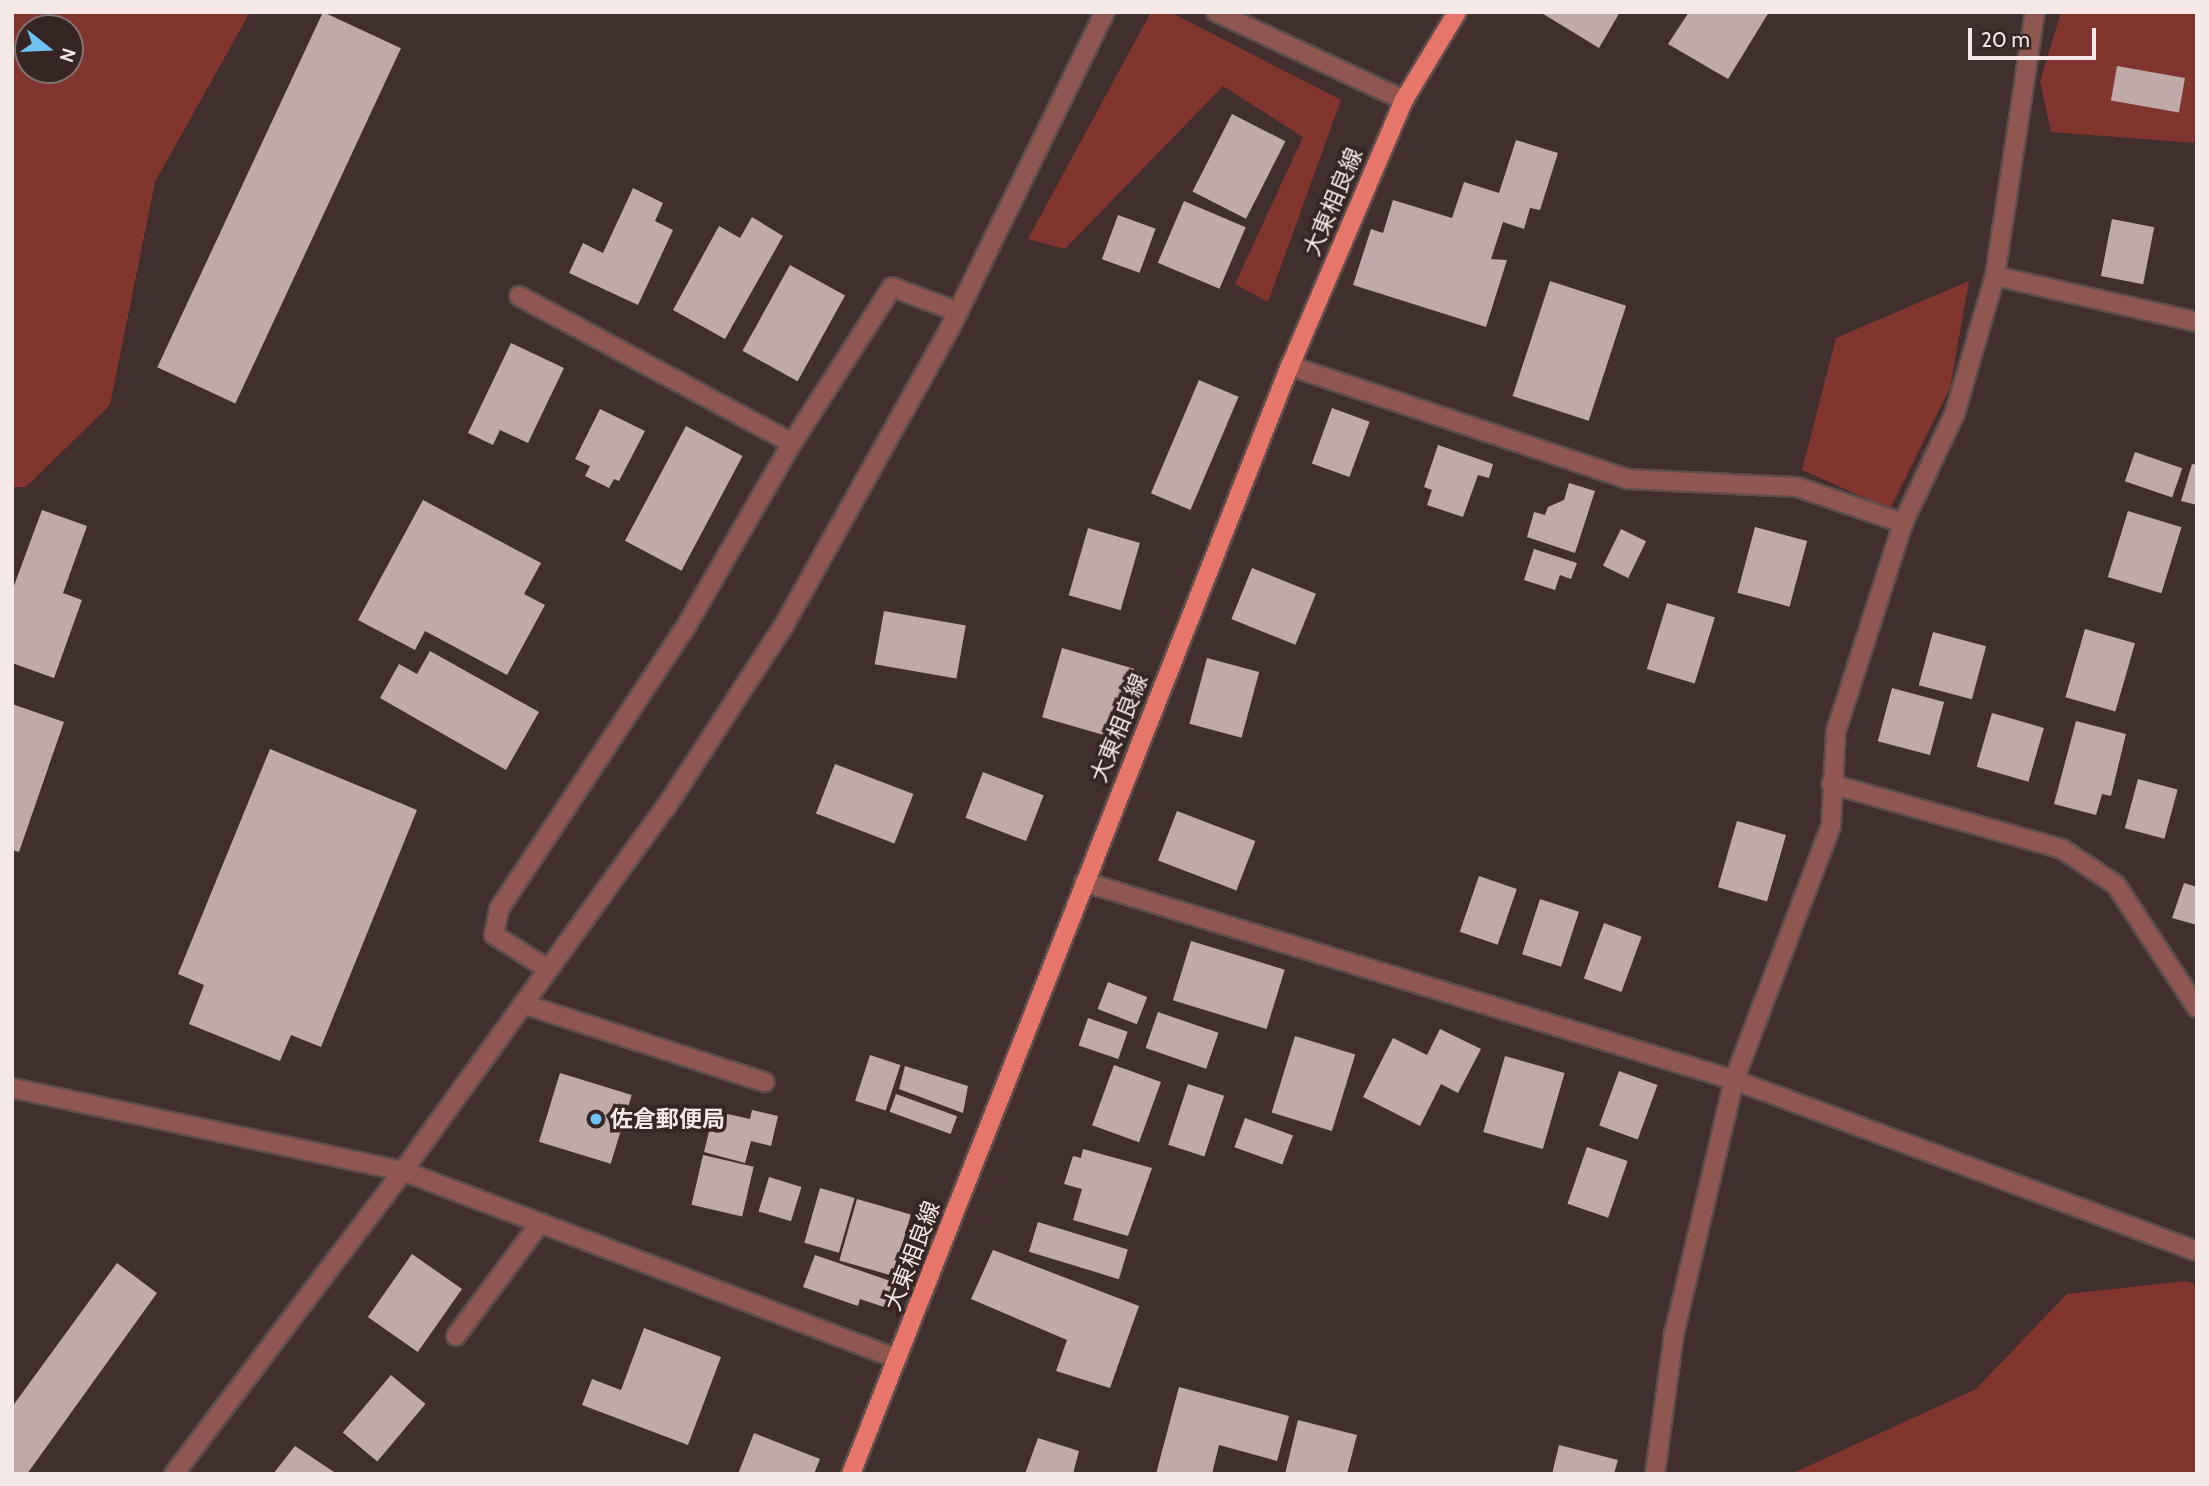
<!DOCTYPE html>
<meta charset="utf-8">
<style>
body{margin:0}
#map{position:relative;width:2209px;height:1486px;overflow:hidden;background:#402f2d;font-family:Cabin,"Noto Sans JP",sans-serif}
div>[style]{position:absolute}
.green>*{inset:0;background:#82352f}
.building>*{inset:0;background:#c0aaa8;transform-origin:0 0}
.roads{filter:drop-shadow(2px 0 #5d4d4b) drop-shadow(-2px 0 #5d4d4b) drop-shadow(0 2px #5d4d4b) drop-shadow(0 -2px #5d4d4b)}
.minor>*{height:18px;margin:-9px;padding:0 9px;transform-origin:9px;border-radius:9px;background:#905750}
.major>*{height:18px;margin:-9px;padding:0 9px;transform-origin:9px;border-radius:9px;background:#e8756a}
.dots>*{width:19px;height:19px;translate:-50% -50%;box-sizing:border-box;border:4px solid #362523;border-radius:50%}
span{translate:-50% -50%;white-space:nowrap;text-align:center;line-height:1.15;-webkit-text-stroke:7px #362523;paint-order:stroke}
.street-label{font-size:23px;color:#f4e9e7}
.poi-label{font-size:23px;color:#f4e9e7;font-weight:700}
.left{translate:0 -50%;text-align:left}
.frame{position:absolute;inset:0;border:14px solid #f4e9e7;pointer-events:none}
.north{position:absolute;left:14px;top:14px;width:70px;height:70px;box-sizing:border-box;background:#362523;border:2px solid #827371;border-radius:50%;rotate:108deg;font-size:19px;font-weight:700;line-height:28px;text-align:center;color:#f4e9e7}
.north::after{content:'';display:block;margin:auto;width:24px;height:32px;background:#6fc2f4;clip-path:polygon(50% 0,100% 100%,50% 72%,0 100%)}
.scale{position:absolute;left:1968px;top:28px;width:128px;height:32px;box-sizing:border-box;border:4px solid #f4e9e7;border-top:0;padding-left:9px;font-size:21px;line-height:24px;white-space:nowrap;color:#f4e9e7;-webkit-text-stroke:5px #362523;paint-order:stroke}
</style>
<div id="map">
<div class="green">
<div style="clip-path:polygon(evenodd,12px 12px,250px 12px,155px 182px,110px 405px,26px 487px,12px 487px,12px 12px,28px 28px,70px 28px,70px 70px,28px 70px,28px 28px)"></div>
<div style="clip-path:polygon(1151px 12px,1170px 12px,1341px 100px,1268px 302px,1235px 284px,1303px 137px,1223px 86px,1065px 249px,1028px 239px)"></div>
<div style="clip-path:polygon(2061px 12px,2197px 12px,2197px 143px,2051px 132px,2040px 81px)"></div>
<div style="clip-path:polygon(1969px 281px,1950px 388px,1890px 509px,1802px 470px,1836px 338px)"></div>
<div style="clip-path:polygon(2186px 1281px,2197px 1285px,2197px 1474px,1791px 1474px,1976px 1389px,2067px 1294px)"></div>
</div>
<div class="building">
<div style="left:323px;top:12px;width:86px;height:392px;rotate:25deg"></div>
<div style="clip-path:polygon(1540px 12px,1620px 12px,1599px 48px)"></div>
<div style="clip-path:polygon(1689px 12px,1769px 12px,1728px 79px,1668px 44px)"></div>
<div style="left:2117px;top:66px;width:69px;height:35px;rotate:10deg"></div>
<div style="left:1232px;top:114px;width:60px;height:87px;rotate:27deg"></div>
<div style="clip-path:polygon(1516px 140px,1558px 153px,1540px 210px,1530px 208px,1524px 229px,1503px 222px,1491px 259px,1507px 260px,1486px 327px,1353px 285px,1371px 229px,1383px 233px,1393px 200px,1452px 218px,1464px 182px,1499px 193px)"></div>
<div style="clip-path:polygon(633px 188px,663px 203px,655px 221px,673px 230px,638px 305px,569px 273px,583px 243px,603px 253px)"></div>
<div style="left:1184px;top:201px;width:67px;height:67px;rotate:23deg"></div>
<div style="left:1118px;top:215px;width:40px;height:47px;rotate:20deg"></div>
<div style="clip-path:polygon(752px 217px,783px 236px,725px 339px,673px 310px,719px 226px,740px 238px)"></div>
<div style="left:2112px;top:219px;width:43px;height:58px;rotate:11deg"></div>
<div style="left:790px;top:265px;width:63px;height:98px;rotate:29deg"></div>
<div style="left:1550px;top:281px;width:80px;height:121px;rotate:18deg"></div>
<div style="clip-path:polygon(511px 343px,564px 368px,528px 443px,500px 430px,493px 445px,468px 433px)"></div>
<div style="left:1199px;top:380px;width:43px;height:123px;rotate:23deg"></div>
<div style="left:1332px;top:408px;width:40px;height:59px;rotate:20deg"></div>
<div style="clip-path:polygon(600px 409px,645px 431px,619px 481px,614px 479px,609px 488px,585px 476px,590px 466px,575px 459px)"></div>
<div style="left:686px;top:426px;width:64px;height:130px;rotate:28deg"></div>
<div style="clip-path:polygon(1438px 445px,1493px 464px,1489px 478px,1478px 475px,1463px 517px,1427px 505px,1432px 490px,1424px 487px)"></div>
<div style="left:2135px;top:452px;width:50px;height:31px;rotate:19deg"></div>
<div style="clip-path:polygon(2192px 464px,2197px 465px,2197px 505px,2181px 501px)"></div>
<div style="clip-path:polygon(1569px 483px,1595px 491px,1575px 553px,1527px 537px,1534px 512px,1545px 515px,1548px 507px,1564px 500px)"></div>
<div style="clip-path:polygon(423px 500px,541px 563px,524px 594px,545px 605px,507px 675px,425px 631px,415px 650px,358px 620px)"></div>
<div style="clip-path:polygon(42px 510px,87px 526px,63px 593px,82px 600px,54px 678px,12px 663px,12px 591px)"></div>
<div style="left:2128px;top:511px;width:56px;height:69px;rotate:17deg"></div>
<div style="left:1755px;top:527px;width:54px;height:68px;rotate:15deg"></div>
<div style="left:1088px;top:528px;width:54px;height:70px;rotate:16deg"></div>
<div style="left:1621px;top:529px;width:28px;height:41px;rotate:26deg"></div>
<div style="clip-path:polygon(1534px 549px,1577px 563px,1571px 579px,1560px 575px,1555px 590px,1524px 580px)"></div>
<div style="left:1252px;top:568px;width:69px;height:55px;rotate:22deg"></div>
<div style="left:1667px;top:603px;width:50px;height:69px;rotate:17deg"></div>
<div style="left:884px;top:611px;width:83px;height:54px;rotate:10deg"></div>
<div style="left:2085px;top:629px;width:52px;height:71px;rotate:16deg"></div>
<div style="left:1933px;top:632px;width:55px;height:55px;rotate:15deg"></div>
<div style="left:1062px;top:648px;width:75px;height:72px;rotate:16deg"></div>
<div style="clip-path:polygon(430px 651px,539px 712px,506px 770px,380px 698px,399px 664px,417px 674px)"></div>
<div style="left:1207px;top:658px;width:54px;height:68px;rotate:15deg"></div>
<div style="left:1892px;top:688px;width:54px;height:55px;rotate:15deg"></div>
<div style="clip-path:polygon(12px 704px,64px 722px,19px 852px,12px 850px)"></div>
<div style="left:1992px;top:713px;width:54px;height:56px;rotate:16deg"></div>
<div style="clip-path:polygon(2076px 721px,2126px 734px,2111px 796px,2102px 794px,2096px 815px,2054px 804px)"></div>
<div style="clip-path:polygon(270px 749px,417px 810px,321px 1047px,291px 1035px,280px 1061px,189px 1024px,204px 985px,178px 974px)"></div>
<div style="left:835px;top:764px;width:84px;height:53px;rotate:21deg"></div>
<div style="left:983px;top:772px;width:65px;height:49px;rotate:21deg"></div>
<div style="left:2138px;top:779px;width:41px;height:51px;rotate:15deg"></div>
<div style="left:1177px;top:811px;width:84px;height:53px;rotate:21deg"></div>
<div style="left:1737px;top:821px;width:51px;height:69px;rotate:16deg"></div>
<div style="left:1479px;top:876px;width:40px;height:59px;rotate:19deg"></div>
<div style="clip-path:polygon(2184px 883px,2197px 887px,2197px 925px,2172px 918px)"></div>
<div style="left:1540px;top:899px;width:41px;height:58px;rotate:18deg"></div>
<div style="left:1604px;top:923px;width:40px;height:59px;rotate:20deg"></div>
<div style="left:1191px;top:941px;width:98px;height:62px;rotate:17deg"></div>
<div style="left:1108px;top:982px;width:42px;height:29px;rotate:21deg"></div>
<div style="left:1158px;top:1012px;width:64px;height:38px;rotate:19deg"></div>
<div style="left:1088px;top:1018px;width:42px;height:29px;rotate:19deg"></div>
<div style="clip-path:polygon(1440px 1029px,1481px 1049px,1458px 1093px,1441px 1084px,1420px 1126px,1363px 1097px,1393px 1038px,1427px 1055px)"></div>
<div style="left:1295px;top:1036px;width:63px;height:80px;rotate:17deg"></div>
<div style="left:870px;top:1055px;width:32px;height:48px;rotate:18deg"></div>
<div style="left:1505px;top:1056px;width:62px;height:79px;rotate:16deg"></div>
<div style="left:1114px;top:1065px;width:50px;height:64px;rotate:20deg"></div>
<div style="clip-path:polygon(905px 1066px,968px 1086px,963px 1113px,899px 1089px)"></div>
<div style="left:1619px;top:1071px;width:41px;height:58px;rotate:20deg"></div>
<div style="left:560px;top:1073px;width:75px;height:72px;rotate:17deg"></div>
<div style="left:1188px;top:1084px;width:38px;height:64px;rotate:18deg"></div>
<div style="left:896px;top:1094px;width:65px;height:19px;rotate:20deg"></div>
<div style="clip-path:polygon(752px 1110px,778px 1116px,771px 1146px,751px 1141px,745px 1163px,704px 1152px,714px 1111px,750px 1119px)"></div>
<div style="left:1245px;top:1118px;width:51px;height:31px;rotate:20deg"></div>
<div style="left:1587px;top:1147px;width:43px;height:60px;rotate:19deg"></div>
<div style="clip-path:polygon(1083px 1149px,1152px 1168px,1128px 1236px,1073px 1220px,1082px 1189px,1064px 1184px,1073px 1156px,1081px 1158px)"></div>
<div style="left:703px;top:1155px;width:52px;height:51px;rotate:13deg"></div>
<div style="left:769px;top:1177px;width:34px;height:36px;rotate:17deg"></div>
<div style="left:820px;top:1188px;width:36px;height:57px;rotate:16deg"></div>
<div style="left:857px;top:1199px;width:56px;height:64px;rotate:16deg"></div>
<div style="left:1038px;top:1222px;width:94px;height:31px;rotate:17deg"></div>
<div style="clip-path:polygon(993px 1250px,1139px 1306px,1110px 1388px,1056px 1371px,1067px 1340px,971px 1299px)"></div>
<div style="left:412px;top:1254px;width:61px;height:77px;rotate:35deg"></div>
<div style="clip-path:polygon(815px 1255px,896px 1283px,887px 1308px,860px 1299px,858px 1306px,803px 1287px)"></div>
<div style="clip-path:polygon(117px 1263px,157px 1293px,27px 1474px,12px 1474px,12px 1407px)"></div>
<div style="clip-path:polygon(644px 1328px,721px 1357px,688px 1445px,582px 1405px,592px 1379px,621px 1390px)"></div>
<div style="left:391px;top:1375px;width:45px;height:75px;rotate:40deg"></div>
<div style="clip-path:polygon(1179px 1387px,1289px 1416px,1277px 1461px,1219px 1445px,1212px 1474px,1156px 1474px)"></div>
<div style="clip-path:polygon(1298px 1420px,1357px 1435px,1347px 1474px,1285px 1474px)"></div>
<div style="clip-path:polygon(754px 1433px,820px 1459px,814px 1474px,738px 1474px)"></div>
<div style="clip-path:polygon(1038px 1438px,1079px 1451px,1073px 1474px,1025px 1474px)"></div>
<div style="clip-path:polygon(1559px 1445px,1618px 1460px,1614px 1474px,1552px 1474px)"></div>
<div style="clip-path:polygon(295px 1446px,337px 1474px,273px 1474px)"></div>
</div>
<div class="roads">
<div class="minor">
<div style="left:1216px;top:12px;width:208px;rotate:25.1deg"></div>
<div style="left:1995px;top:276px;width:207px;rotate:12.8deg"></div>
<div style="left:519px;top:296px;width:310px;rotate:28.3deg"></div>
<div style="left:1290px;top:366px;width:355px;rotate:18.5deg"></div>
<div style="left:1627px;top:479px;width:170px;rotate:2.7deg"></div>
<div style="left:1797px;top:487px;width:112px;rotate:18.8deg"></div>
<div style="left:1831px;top:784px;width:240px;rotate:15.7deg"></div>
<div style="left:2062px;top:849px;width:65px;rotate:33.7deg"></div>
<div style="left:2116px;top:885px;width:147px;rotate:56.6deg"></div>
<div style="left:1084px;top:882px;width:679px;rotate:16.94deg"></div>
<div style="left:1734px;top:1080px;width:494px;rotate:20.3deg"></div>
<div style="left:548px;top:969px;width:64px;rotate:-147.8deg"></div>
<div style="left:494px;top:935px;width:26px;rotate:-79deg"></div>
<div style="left:499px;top:909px;width:335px;rotate:-56.5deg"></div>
<div style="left:684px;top:630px;width:216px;rotate:-60deg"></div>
<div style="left:792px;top:443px;width:185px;rotate:-57.3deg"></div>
<div style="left:892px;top:287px;width:71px;rotate:20.7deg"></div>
<div style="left:523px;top:1004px;width:254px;rotate:17.9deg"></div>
<div style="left:12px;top:1088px;width:400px;rotate:12deg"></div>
<div style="left:403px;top:1171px;width:529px;rotate:20.8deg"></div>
<div style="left:456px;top:1336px;width:141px;rotate:-53.4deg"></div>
<div style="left:174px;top:1474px;width:380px;rotate:-52.9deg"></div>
<div style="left:403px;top:1171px;width:449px;rotate:-54.2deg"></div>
<div style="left:666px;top:807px;width:215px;rotate:-57deg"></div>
<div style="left:783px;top:627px;width:342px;rotate:-60.8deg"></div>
<div style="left:950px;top:328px;width:352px;rotate:-63.9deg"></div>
<div style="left:1655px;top:1474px;width:141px;rotate:-82.3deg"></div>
<div style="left:1674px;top:1334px;width:261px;rotate:-76.7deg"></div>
<div style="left:1734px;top:1080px;width:272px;rotate:-69.1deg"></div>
<div style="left:1831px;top:826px;width:95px;rotate:-87deg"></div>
<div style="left:1836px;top:731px;width:219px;rotate:-72.1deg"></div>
<div style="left:1903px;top:523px;width:122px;rotate:-64.7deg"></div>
<div style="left:1955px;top:413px;width:143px;rotate:-73.7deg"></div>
<div style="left:1995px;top:276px;width:267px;rotate:-81.4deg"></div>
</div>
<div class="major">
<div style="left:851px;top:1474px;width:1192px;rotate:-68.39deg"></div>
<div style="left:1290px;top:366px;width:289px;rotate:-66.8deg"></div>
<div style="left:1404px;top:100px;width:103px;rotate:-58.9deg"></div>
</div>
</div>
<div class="dots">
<div style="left:596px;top:1119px;background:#6fc2f4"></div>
</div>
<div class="street-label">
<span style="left:1333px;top:202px;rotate:-67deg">大東相良線</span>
<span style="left:1119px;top:728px;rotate:-68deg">大東相良線</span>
<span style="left:912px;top:1256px;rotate:-69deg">大東相良線</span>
</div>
<div class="poi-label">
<span class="left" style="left:610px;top:1119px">佐倉郵便局</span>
</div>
<div class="frame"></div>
<div class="north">N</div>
<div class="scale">20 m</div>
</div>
